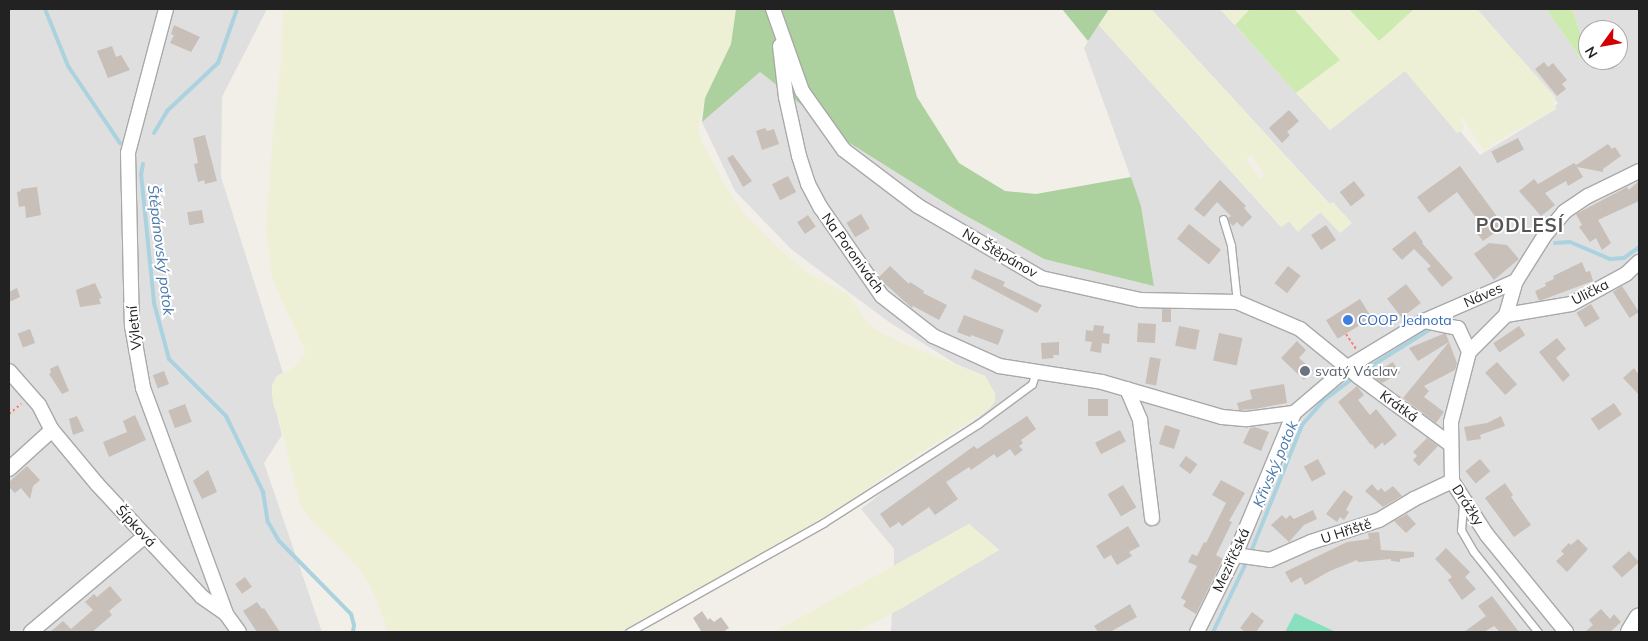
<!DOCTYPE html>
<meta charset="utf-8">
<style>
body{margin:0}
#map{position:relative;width:1648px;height:641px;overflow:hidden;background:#f2efe9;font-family:Mulish,sans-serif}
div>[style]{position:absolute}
.residential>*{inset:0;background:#e0dfdf}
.farmland>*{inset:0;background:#eef0d5}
.grass>*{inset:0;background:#cdebb0}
.forest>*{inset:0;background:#add19e}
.pitch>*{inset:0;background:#88e0be}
.stream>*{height:4px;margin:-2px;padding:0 2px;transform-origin:2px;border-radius:2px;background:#aad3df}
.building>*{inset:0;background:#c7bfb8;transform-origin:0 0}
.path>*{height:2px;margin-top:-1px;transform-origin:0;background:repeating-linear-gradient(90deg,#fa8072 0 2.5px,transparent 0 5px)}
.roads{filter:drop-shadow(1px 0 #a9a9a9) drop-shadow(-1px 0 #a9a9a9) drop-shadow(0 1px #a9a9a9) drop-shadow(0 -1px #a9a9a9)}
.service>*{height:7px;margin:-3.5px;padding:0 3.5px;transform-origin:3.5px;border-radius:3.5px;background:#fff}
.minor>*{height:14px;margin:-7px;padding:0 7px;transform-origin:7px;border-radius:7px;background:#fff}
.tertiary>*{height:18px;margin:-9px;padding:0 9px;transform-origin:9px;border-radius:9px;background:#fff}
.dots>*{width:14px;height:14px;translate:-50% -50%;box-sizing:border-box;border:2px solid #fff;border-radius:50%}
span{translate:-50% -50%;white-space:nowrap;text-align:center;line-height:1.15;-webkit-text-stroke:4px #fff;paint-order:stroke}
.street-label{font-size:14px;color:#222}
.shop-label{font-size:14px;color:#366cbe}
.left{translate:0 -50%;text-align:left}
.worship-label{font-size:14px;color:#5b616d}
.water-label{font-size:15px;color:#4a7aab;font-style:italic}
.district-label{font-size:19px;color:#555;font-weight:700;letter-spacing:1px}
.frame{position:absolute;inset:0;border:10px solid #222;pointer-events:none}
.north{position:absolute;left:1578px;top:20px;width:50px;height:50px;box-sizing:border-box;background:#fff;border:1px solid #a7a7a7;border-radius:50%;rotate:238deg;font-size:14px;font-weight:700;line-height:20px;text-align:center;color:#222}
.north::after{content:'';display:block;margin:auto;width:18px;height:22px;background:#d40000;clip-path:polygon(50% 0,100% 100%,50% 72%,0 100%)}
</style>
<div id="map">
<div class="residential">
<div style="clip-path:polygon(9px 9px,267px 9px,222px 97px,221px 177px,283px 373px,277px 376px,272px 385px,272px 395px,282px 435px,264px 463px,322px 632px,9px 632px)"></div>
<div style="clip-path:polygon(1151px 9px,1220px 9px,1330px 130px,1405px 70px,1458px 132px,1460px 131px,1480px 155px,1556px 109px,1555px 106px,1558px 103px,1477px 9px,1546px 9px,1581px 59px,1586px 61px,1588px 59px,1618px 60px,1618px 30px,1588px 30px,1588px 55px,1572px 9px,1639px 9px,1639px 632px,891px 632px,892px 613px,999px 550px,969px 524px,894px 566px,894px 549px,861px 509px,990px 408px,995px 394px,985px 376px,956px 364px,889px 322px,792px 250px,735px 191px,702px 122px,760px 72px,848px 142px,961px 213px,1044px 259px,1154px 285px,1141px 206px,1084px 48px,1098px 24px,1281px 227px,1289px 221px,1298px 231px,1330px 204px)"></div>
</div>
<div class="farmland">
<div style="clip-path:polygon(283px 9px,736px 9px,731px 44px,705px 98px,698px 127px,702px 142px,728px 191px,748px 218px,773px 243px,808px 273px,849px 295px,863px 318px,875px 329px,906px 345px,985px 376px,995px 394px,995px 401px,990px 408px,877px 481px,854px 499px,721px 577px,619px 632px,388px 632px,374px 593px,357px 566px,309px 518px,300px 504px,279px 419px,273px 404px,272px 385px,277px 376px,292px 369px,306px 353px,272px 278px,266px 229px,272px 143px,281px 60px)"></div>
<div style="clip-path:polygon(evenodd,1109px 9px,1151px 9px,1329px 204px,1333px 202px,1352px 223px,1340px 233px,1319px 211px,1298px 232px,1289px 221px,1282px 227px,1098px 24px,1109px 9px,1251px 155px,1265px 175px,1260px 179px,1246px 159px,1251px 155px)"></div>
<div style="clip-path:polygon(1220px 9px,1250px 9px,1235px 25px)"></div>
<div style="clip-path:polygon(1294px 9px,1349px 9px,1379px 41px,1414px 9px,1477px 9px,1556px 98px,1552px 101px,1556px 109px,1498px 141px,1484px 151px,1462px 117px,1460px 119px,1464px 128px,1457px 133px,1405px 71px,1330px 130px,1296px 93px,1339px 59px)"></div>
<div style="clip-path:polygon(969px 524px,999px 550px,904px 607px,856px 632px,774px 632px)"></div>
</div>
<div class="grass">
<div style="clip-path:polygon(1250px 9px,1294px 9px,1340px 60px,1296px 93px,1235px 25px)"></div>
<div style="clip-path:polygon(1349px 9px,1414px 9px,1379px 41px)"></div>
<div style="clip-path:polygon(1546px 9px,1572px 9px,1588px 55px,1586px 61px,1581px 59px)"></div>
</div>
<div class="forest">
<div style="clip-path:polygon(736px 9px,893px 9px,917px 97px,959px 163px,1005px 191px,1036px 194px,1131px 177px,1141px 206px,1154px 286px,1044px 259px,961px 213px,848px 142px,760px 72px,702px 122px,705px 98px,731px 44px)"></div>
<div style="clip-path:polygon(1062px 9px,1109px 9px,1088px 41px)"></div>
</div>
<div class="pitch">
<div style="clip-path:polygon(1295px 613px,1336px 632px,1285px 632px)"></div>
</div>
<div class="stream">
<div style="left:45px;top:9px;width:61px;rotate:68deg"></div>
<div style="left:68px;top:66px;width:93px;rotate:56deg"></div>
<div style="left:154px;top:133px;width:26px;rotate:-59deg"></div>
<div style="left:167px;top:111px;width:70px;rotate:-43.3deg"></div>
<div style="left:218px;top:63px;width:57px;rotate:-70.6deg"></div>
<div style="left:143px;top:164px;width:10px;rotate:101deg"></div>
<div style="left:141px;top:174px;width:130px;rotate:84.2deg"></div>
<div style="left:154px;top:303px;width:58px;rotate:75deg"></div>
<div style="left:169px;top:359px;width:81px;rotate:45deg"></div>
<div style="left:226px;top:416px;width:85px;rotate:64deg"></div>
<div style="left:263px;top:492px;width:30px;rotate:81deg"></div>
<div style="left:268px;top:522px;width:22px;rotate:60deg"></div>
<div style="left:279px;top:541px;width:103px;rotate:45.4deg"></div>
<div style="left:351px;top:614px;width:11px;rotate:75deg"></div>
<div style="left:354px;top:625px;width:7px;rotate:98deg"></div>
<div style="left:1555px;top:243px;width:15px;rotate:-4deg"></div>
<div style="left:1570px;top:242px;width:43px;rotate:23deg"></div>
<div style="left:1610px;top:259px;width:14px;rotate:-4deg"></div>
<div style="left:1624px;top:258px;width:19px;rotate:-36deg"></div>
<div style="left:1360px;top:373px;width:85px;rotate:-32deg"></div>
<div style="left:1250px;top:554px;width:139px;rotate:-68deg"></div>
<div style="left:1302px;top:425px;width:33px;rotate:-49deg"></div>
<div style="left:1324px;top:400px;width:38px;rotate:-37deg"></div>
<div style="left:1213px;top:632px;width:79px;rotate:-64.4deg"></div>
</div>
<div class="building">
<div style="clip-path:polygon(174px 25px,200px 37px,191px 52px,170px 43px,174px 35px,171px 34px)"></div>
<div style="clip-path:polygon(112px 46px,116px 57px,121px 55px,130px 70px,108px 78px,97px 51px)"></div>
<div style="clip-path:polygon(1544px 62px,1548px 67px,1553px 63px,1567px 80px,1562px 84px,1566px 89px,1557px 96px,1535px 69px)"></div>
<div style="clip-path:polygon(1289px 110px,1299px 121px,1287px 132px,1290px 135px,1282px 143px,1269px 128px)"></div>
<div style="clip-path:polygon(765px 128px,767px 131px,774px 129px,779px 144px,762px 150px,756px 131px)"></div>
<div style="clip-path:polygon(205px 135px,217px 181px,205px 184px,204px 180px,198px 182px,194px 164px,198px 163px,193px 138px)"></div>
<div style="left:1518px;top:138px;width:13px;height:30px;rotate:63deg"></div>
<div style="clip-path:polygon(1608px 144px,1612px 149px,1615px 147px,1621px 156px,1603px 169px,1603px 172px,1577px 167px,1583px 177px,1568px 186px,1566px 181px,1545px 193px,1555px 205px,1541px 216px,1519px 191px,1534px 179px,1538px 184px,1574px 163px,1576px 165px)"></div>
<div style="clip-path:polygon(733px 155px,752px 181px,743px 187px,727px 158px)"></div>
<div style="clip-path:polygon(1460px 166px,1504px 226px,1483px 241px,1476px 232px,1483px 227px,1457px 192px,1429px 213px,1417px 197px)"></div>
<div style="left:788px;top:176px;width:18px;height:18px;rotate:63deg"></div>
<div style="clip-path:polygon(1220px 180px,1246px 206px,1244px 208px,1252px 217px,1242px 227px,1237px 222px,1233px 226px,1229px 222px,1228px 218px,1231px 216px,1217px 202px,1204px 217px,1194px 209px)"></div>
<div style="left:1354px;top:181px;width:18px;height:18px;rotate:52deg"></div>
<div style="clip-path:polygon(1639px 181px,1639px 201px,1598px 220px,1611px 243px,1602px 250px,1596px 238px,1590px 242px,1579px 227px,1582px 225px,1576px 214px,1627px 187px,1629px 190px)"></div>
<div style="clip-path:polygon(37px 187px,41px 215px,26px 218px,25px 206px,19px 207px,17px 192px,21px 191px,21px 189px)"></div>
<div style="left:202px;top:210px;width:13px;height:15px;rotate:81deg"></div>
<div style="left:861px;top:214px;width:17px;height:17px;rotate:59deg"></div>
<div style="left:808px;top:215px;width:14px;height:13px;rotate:56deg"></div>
<div style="left:1189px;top:224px;width:41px;height:19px;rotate:39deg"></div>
<div style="left:1326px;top:225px;width:18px;height:18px;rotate:56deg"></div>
<div style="clip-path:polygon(1415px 231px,1423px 242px,1422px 243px,1453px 278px,1442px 287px,1427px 269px,1431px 266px,1414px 249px,1402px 260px,1392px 249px)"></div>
<div style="clip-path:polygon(1489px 243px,1507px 245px,1519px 259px,1494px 280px,1474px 254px)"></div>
<div style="clip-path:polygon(1582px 262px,1586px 272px,1590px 271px,1593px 281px,1539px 301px,1535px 291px,1546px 286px,1545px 283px,1554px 279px,1553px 276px)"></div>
<div style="clip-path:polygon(890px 266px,909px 284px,910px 282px,924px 291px,923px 293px,947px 305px,939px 320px,913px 306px,912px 308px,883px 282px,879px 277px)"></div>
<div style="left:1288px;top:266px;width:16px;height:22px;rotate:38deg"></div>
<div style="clip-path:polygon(975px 269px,1005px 282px,1003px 286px,1042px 305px,1037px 313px,971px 278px)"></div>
<div style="clip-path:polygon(95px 283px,102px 298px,99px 299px,101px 304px,80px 307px,76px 290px)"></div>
<div style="left:1406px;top:284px;width:24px;height:24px;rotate:52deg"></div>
<div style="left:1622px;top:286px;width:31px;height:11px;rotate:57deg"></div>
<div style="clip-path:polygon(17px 288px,20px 297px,9px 302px,9px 292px)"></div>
<div style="left:1360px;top:299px;width:22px;height:40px;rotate:58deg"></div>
<div style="left:1591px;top:304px;width:17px;height:17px;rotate:59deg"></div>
<div style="left:1162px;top:309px;width:9px;height:13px"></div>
<div style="clip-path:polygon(964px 315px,1004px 330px,998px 345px,971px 335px,970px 337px,957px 332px)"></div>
<div style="left:1138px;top:323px;width:18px;height:19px;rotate:3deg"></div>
<div style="clip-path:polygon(1094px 325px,1104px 326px,1103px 333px,1110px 334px,1109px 344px,1102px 343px,1101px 353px,1090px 351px,1092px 342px,1085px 341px,1086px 330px,1093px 331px)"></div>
<div style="left:1179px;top:326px;width:21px;height:20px;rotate:11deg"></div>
<div style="left:1519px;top:326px;width:11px;height:31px;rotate:56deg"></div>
<div style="left:30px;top:329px;width:15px;height:13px;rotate:70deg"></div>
<div style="left:1219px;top:333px;width:24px;height:28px;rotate:12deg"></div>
<div style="clip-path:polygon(1443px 334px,1446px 334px,1449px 342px,1418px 361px,1409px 348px)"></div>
<div style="clip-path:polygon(1557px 338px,1566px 349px,1556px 358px,1570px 375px,1563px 382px,1539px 352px)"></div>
<div style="clip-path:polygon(1297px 341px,1306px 350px,1299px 358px,1313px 370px,1304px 380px,1281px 358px)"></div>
<div style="clip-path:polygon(1059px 342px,1059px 355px,1053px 355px,1054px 358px,1042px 359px,1041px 343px)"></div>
<div style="clip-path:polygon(1449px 342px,1457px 363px,1455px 370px,1424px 386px,1429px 391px,1424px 397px,1444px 412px,1436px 423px,1403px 398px)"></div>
<div style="left:1150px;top:357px;width:11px;height:27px;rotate:10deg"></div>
<div style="clip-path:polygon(1393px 362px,1400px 373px,1382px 383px,1376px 379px,1373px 374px)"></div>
<div style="left:1497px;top:362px;width:30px;height:16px;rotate:48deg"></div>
<div style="clip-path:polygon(58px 365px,69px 391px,62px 394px,49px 374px,51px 373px,50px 369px)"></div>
<div style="clip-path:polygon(1634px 368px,1639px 375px,1639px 395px,1623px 378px)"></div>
<div style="left:164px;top:371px;width:14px;height:12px;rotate:69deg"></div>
<div style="clip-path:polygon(1284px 384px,1287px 403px,1254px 409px,1239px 410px,1237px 403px,1252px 399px,1250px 390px)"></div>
<div style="clip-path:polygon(1357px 386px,1364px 395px,1358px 400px,1370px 415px,1376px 409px,1397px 435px,1384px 446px,1383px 442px,1375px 449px,1372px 444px,1371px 445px,1338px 402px)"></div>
<div style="left:1108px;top:399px;width:17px;height:20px;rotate:90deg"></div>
<div style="left:1614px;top:403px;width:14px;height:28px;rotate:56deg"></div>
<div style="left:185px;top:404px;width:19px;height:18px;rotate:69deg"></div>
<div style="clip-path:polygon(135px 415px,146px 440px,109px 457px,103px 442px,127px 432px,123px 421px)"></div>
<div style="clip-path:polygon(77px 416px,84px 431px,73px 435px,69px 419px)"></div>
<div style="clip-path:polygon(1027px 416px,1036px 429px,1021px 440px,1023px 443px,1019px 446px,1023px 450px,1015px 456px,1010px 449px,997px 458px,994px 454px,971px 470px,969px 467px,946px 482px,958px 499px,935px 515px,929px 507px,902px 526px,899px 522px,890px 528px,880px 514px,974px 446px,977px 449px)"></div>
<div style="clip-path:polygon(1501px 416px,1505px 426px,1480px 435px,1481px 439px,1467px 441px,1464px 427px,1487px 423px)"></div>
<div style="left:1165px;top:425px;width:16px;height:20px;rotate:18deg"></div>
<div style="clip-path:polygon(1255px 427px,1269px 432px,1261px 451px,1243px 443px,1250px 428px)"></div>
<div style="left:1120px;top:430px;width:13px;height:28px;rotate:63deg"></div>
<div style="clip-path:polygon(1427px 438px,1438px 446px,1419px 466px,1413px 460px,1417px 456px,1413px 452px)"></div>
<div style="left:1186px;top:456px;width:14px;height:12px;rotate:36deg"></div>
<div style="left:1318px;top:459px;width:17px;height:16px;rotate:62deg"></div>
<div style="left:1480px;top:459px;width:16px;height:19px;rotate:50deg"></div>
<div style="clip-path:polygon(27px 466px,40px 480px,33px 486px,30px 499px,21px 488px,15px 493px,9px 487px,9px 482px)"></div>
<div style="clip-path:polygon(208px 470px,217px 492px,202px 499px,193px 481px)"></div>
<div style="clip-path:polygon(1221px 480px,1245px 493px,1229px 521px,1232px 522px,1216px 555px,1223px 559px,1196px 614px,1183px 606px,1186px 601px,1181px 598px,1197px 566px,1188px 562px,1192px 554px,1197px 556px,1204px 542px,1206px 543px,1226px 503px,1212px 495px)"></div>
<div style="clip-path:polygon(1505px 483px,1513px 495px,1511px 497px,1531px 525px,1514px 537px,1485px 498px)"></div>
<div style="clip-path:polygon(1372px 484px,1378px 491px,1381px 488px,1385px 492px,1393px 486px,1402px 496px,1383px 507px,1365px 491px)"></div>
<div style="left:1123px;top:485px;width:26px;height:18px;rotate:59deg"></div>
<div style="clip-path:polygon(1344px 490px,1353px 497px,1346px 510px,1349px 512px,1344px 520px,1340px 517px,1337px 522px,1326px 514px)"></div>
<div style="clip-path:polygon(1313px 510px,1317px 519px,1304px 525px,1289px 542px,1271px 525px,1282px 515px,1286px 519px,1290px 515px,1294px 519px)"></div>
<div style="clip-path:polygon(1407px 514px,1416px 524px,1406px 533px,1394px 521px)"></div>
<div style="clip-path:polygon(1128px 526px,1140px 546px,1129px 552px,1132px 556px,1117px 565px,1111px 555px,1104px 559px,1096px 546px)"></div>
<div style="clip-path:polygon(1379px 532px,1381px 550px,1414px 552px,1414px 557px,1400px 559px,1400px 562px,1391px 561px,1391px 559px,1358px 562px,1357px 560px,1330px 571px,1305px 585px,1301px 577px,1291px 583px,1285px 572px,1347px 542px,1369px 539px,1368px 533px)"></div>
<div style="clip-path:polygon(1578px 539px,1588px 549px,1567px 572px,1556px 561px,1564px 554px,1561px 551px,1569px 543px,1571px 545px)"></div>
<div style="clip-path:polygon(1446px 548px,1470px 572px,1465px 577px,1476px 589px,1462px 600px,1448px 580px,1452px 577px,1435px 559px)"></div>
<div style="left:1629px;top:551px;width:15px;height:23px;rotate:48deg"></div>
<div style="left:245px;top:577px;width:12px;height:12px;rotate:55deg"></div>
<div style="clip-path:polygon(110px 586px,122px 600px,109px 611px,112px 615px,92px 632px,50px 632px,63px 621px,71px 629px,93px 610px,85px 602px,94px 594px,97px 597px)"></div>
<div style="clip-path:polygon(1492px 596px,1519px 632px,1500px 632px,1494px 626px,1484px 632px,1464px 632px,1486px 616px,1478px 606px)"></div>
<div style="clip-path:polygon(257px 602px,262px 609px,264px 608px,280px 632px,257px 632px,243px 611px)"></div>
<div style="clip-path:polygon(1130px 604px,1137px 617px,1110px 632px,1098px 632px,1094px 626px)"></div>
<div style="clip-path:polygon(1601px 609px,1610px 619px,1614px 614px,1621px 622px,1610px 632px,1585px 632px,1593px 625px,1589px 620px)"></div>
<div style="clip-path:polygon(702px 611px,708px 620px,710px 618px,714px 622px,721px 617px,729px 628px,723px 632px,699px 632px,701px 631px,693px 618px)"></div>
<div style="clip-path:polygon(1252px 612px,1264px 621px,1256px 632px,1245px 632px,1240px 628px)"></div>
</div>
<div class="path">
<div style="left:1346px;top:334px;width:18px;rotate:56deg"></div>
<div style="left:9px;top:414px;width:16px;rotate:-40deg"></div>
</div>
<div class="roads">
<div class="service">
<div style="left:1223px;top:219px;width:28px;rotate:73deg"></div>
<div style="left:1231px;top:246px;width:56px;rotate:83.9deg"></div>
<div style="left:1463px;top:503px;width:27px;rotate:94deg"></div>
<div style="left:1461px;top:530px;width:24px;rotate:60deg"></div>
<div style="left:1473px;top:551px;width:104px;rotate:51.3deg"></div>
<div style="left:629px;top:632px;width:223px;rotate:-29.3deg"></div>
<div style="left:823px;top:523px;width:184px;rotate:-32.6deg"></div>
<div style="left:978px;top:424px;width:67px;rotate:-36.5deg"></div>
<div style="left:1032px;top:384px;width:13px;rotate:-72deg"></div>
</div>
<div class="minor">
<div style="left:166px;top:9px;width:149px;rotate:104.8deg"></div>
<div style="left:128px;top:153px;width:173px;rotate:88.7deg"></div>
<div style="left:132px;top:326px;width:63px;rotate:79.9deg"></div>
<div style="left:143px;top:388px;width:241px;rotate:69.8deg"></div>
<div style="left:226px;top:614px;width:22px;rotate:54deg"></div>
<div style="left:773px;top:9px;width:87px;rotate:70.5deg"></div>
<div style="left:802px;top:91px;width:72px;rotate:54.6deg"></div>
<div style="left:844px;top:150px;width:93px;rotate:37.1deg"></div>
<div style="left:918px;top:206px;width:143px;rotate:30.3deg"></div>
<div style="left:1041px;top:278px;width:101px;rotate:12.5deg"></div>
<div style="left:1140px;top:300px;width:97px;rotate:1.2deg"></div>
<div style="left:1237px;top:302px;width:69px;rotate:23.2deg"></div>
<div style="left:1300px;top:329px;width:76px;rotate:39.1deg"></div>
<div style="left:1359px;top:377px;width:113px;rotate:36.4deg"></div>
<div style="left:780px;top:46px;width:51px;rotate:83.3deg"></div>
<div style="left:786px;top:97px;width:60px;rotate:77.6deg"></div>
<div style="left:799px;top:156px;width:29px;rotate:72deg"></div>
<div style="left:808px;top:184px;width:27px;rotate:62deg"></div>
<div style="left:821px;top:208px;width:107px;rotate:55.3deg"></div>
<div style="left:882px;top:296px;width:65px;rotate:38.1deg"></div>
<div style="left:933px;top:336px;width:72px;rotate:24.4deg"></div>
<div style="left:999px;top:366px;width:104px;rotate:8.8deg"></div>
<div style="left:1102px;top:382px;width:125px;rotate:16.3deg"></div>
<div style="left:1222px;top:417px;width:25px;rotate:5deg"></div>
<div style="left:1247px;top:419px;width:47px;rotate:-7.3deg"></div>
<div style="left:1506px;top:315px;width:66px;rotate:-9.6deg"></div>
<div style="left:1571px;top:304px;width:63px;rotate:-28.6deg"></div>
<div style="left:1626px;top:274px;width:18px;rotate:-43deg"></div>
<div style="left:1424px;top:321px;width:35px;rotate:12deg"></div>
<div style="left:1458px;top:328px;width:26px;rotate:65deg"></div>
<div style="left:1469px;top:352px;width:72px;rotate:104.4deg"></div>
<div style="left:1451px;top:422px;width:59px;rotate:89deg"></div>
<div style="left:1452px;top:481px;width:64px;rotate:57.1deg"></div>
<div style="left:1487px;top:535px;width:125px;rotate:50.8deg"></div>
<div style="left:1469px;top:352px;width:52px;rotate:-45deg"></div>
<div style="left:1506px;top:315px;width:35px;rotate:-74deg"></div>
<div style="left:1516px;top:281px;width:54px;rotate:-57.8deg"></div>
<div style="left:1545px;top:235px;width:30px;rotate:-50deg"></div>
<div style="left:1564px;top:212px;width:29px;rotate:-34deg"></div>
<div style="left:1588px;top:196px;width:57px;rotate:-26.1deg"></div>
<div style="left:9px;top:371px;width:45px;rotate:48.6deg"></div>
<div style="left:39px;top:405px;width:28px;rotate:63deg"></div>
<div style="left:52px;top:430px;width:70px;rotate:50.2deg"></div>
<div style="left:97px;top:484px;width:154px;rotate:47.1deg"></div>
<div style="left:202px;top:597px;width:29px;rotate:35deg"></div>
<div style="left:1127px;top:389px;width:34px;rotate:67deg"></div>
<div style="left:1140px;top:420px;width:99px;rotate:83deg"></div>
<div style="left:9px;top:469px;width:58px;rotate:-42.2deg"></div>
<div style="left:1235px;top:555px;width:35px;rotate:8deg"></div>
<div style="left:1270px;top:560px;width:45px;rotate:-23.7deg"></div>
<div style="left:1311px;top:542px;width:71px;rotate:-17.9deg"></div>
<div style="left:1379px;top:520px;width:41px;rotate:-31deg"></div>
<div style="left:1414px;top:499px;width:42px;rotate:-25.3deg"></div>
<div style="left:31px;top:632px;width:149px;rotate:-40.1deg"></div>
<div style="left:1197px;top:632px;width:86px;rotate:-63.7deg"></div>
<div style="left:1235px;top:555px;width:154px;rotate:-67.4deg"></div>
<div style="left:1294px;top:413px;width:71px;rotate:-40.4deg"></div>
<div style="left:1348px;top:367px;width:89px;rotate:-31.2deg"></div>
<div style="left:1424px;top:321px;width:100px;rotate:-23.5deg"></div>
</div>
<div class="tertiary">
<div style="left:1630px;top:632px;width:17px;rotate:-59deg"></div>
</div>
</div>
<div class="dots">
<div style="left:1348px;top:320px;background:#3f7fe0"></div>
<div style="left:1305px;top:371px;background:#6b7280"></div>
</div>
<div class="street-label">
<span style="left:853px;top:253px;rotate:54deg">Na Poronivách</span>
<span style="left:1000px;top:253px;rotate:30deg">Na Štěpánov</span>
<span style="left:1590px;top:292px;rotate:-27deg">Ulička</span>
<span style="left:1483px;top:295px;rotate:-24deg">Náves</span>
<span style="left:134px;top:328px;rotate:-96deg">Výletní</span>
<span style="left:1399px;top:406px;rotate:36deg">Krátká</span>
<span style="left:1468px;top:505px;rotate:57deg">Drážky</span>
<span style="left:136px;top:526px;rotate:47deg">Šípková</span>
<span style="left:1346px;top:531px;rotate:-18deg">U Hřiště</span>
<span style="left:1231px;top:560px;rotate:-65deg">Meziříčská</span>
</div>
<div class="shop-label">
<span class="left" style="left:1358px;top:320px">COOP Jednota</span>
</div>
<div class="worship-label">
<span class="left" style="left:1315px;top:371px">svatý Václav</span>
</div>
<div class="water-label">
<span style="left:161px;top:250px;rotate:83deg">Štěpánovský potok</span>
<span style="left:1275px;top:464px;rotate:-67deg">Křivský potok</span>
</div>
<div class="district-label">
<span style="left:1520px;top:226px">PODLESÍ</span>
</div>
<div class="frame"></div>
<div class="north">N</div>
</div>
